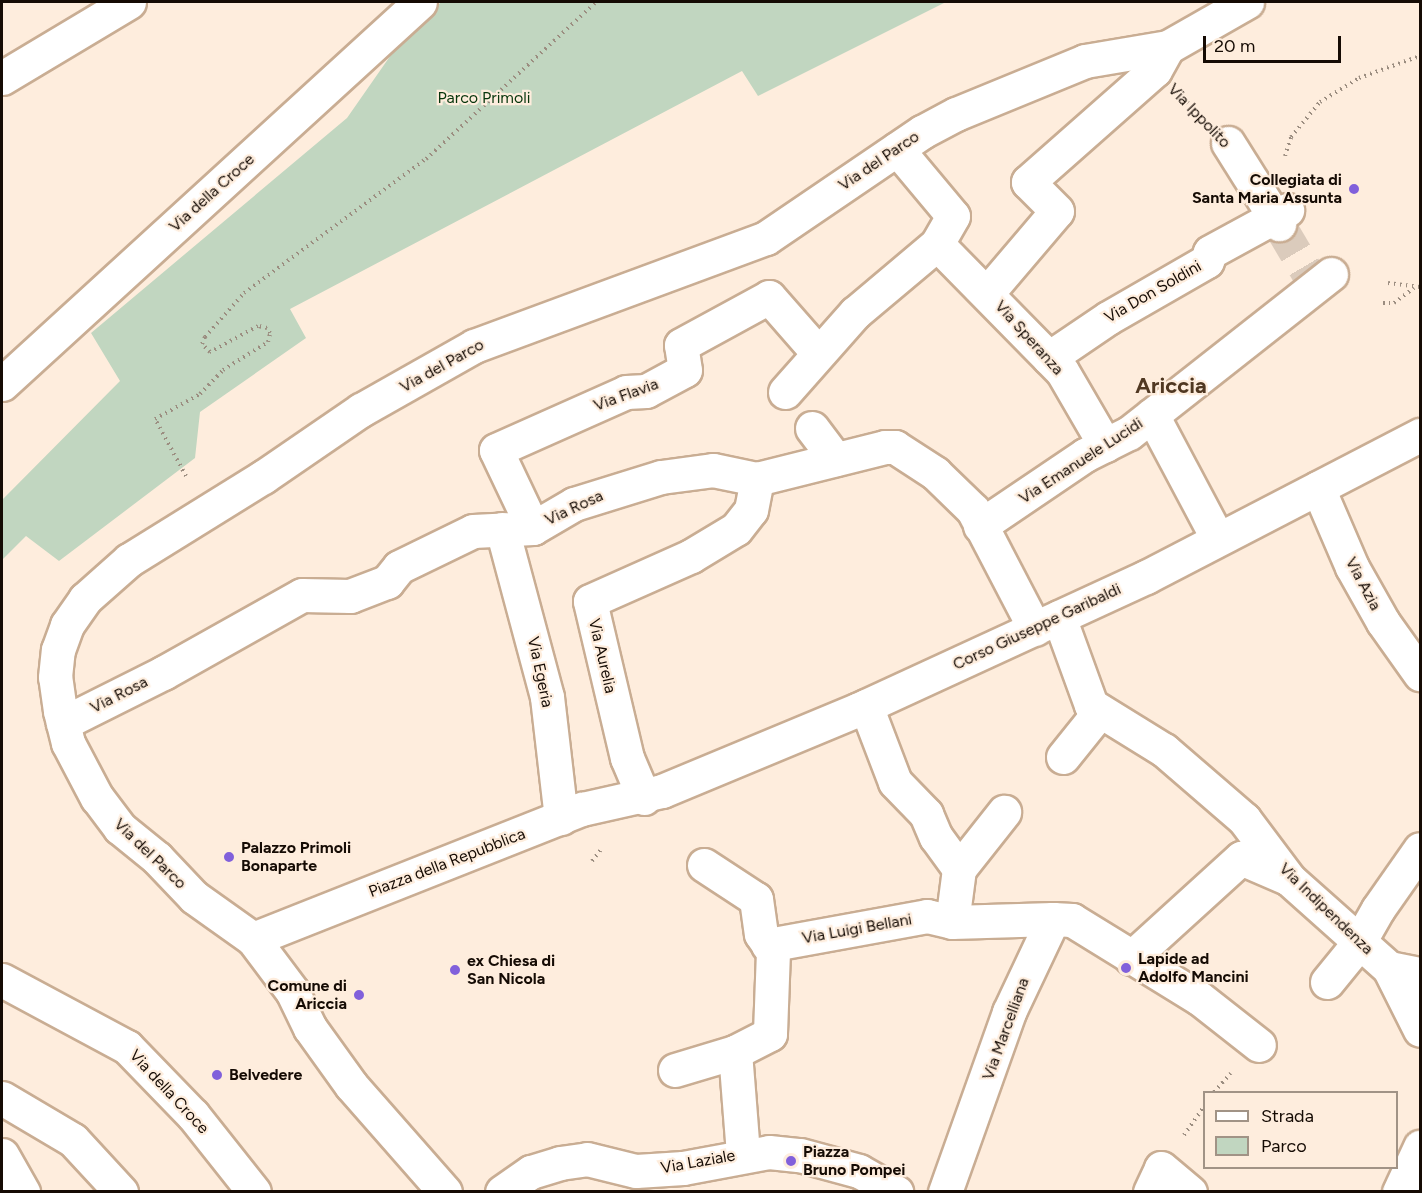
<!DOCTYPE html>
<style>
body{margin:0}
#map{position:relative;width:1422px;height:1193px;overflow:hidden;background:#feeddd;font-family:Figtree,sans-serif}
div>[style]{position:absolute}
.green>*{inset:0;background:#c1d6c0}
.pedestrian-tunnel>*{height:33px;margin-top:-16.5px;transform-origin:0;background:repeating-linear-gradient(90deg,#dbcbbc 0 33px,transparent 0 49px)}
.path>*{height:4px;margin-top:-2px;transform-origin:0;background:repeating-linear-gradient(90deg,#9b8d80 0 1.5px,transparent 0 6px)}
.roads{filter:drop-shadow(2px 0 #c9ad93) drop-shadow(-2px 0 #c9ad93) drop-shadow(0 2px #c9ad93) drop-shadow(0 -2px #c9ad93)}
.pedestrian>*{height:33px;margin:-16.5px;padding:0 16.5px;transform-origin:16.5px;border-radius:16.5px;background:#fff}
.minor>*{height:33px;margin:-16.5px;padding:0 16.5px;transform-origin:16.5px;border-radius:16.5px;background:#fff}
.dots>*{width:16px;height:16px;translate:-50% -50%;box-sizing:border-box;border:3px solid #feeddd;border-radius:50%}
span{translate:-50% -50%;white-space:nowrap;text-align:center;line-height:1.15;-webkit-text-stroke:4.5px #feeddd;paint-order:stroke}
.park-label{font-size:16px;color:#07360c}
.street-label{font-size:16px;color:#150b04}
.poi-label{font-size:16px;color:#150b04;font-weight:700}
.right{translate:-100% -50%;text-align:right}
.left{translate:0 -50%;text-align:left}
.district-label{font-size:22px;color:#503822;font-weight:700}
.frame{position:absolute;inset:0;border:3px solid #150b04;pointer-events:none}
.legend{position:absolute;left:1203px;top:1091px;width:195px;height:78px;box-sizing:border-box;background:#feeddd;border:2px solid #a19386;margin:0;padding:8px 10px;list-style:none;font-size:18px;color:#150b04}
.legend li{display:flex;align-items:center;gap:12px;height:30px}
.legend b{width:30px;border:2px solid #a19386}
.scale{position:absolute;left:1203px;top:36px;width:138px;height:27px;box-sizing:border-box;border:3px solid #150b04;border-top:0;padding-left:8px;font-size:18px;line-height:21px;white-space:nowrap;color:#150b04;-webkit-text-stroke:4px #feeddd;paint-order:stroke}
</style>
<div id="map">
<div class="green">
<div style="clip-path:polygon(441px 2px,946px 2px,758px 96px,742px 71px,290px 309px,306px 338px,200px 412px,195px 458px,59px 561px,26px 536px,2px 560px,2px 500px,120px 381px,91px 333px,347px 118px,393px 52px)"></div>
</div>
<div class="pedestrian-tunnel">
<div style="left:1279px;top:224px;width:59px;rotate:59.5deg"></div>
</div>
<div class="path">
<div style="left:1183px;top:98px;width:23px;rotate:45deg"></div>
<div style="left:1285px;top:156px;width:20px;rotate:-72deg"></div>
<div style="left:1291px;top:137px;width:45px;rotate:-50.4deg"></div>
<div style="left:1320px;top:102px;width:46px;rotate:-31.6deg"></div>
<div style="left:1359px;top:78px;width:65px;rotate:-19.8deg"></div>
<div style="left:1388px;top:283px;width:32px;rotate:7deg"></div>
<div style="left:1383px;top:303px;width:11px"></div>
<div style="left:1394px;top:303px;width:25px;rotate:-37deg"></div>
<div style="left:186px;top:476px;width:65px;rotate:-118.5deg"></div>
<div style="left:155px;top:419px;width:51px;rotate:-29.1deg"></div>
<div style="left:200px;top:394px;width:33px;rotate:-46deg"></div>
<div style="left:223px;top:370px;width:53px;rotate:-31.9deg"></div>
<div style="left:268px;top:342px;width:9px;rotate:-77deg"></div>
<div style="left:270px;top:333px;width:6px;rotate:-121deg"></div>
<div style="left:267px;top:328px;width:9px;rotate:-167deg"></div>
<div style="left:258px;top:326px;width:55px;rotate:151.6deg"></div>
<div style="left:210px;top:352px;width:11px;rotate:-135deg"></div>
<div style="left:202px;top:344px;width:8px;rotate:-67deg"></div>
<div style="left:205px;top:337px;width:59px;rotate:-48.4deg"></div>
<div style="left:244px;top:293px;width:226px;rotate:-36.4deg"></div>
<div style="left:426px;top:159px;width:231px;rotate:-42.7deg"></div>
<div style="left:592px;top:861px;width:16px;rotate:-52deg"></div>
<div style="left:1214px;top:1092px;width:25px;rotate:-48deg"></div>
<div style="left:1184px;top:1135px;width:35px;rotate:-55deg"></div>
</div>
<div class="roads">
<div class="pedestrian">
<div style="left:1228px;top:143px;width:96px;rotate:57.8deg"></div>
<div style="left:897px;top:149px;width:87px;rotate:50.1deg"></div>
<div style="left:953px;top:216px;width:32px;rotate:120deg"></div>
<div style="left:937px;top:244px;width:178px;rotate:45.5deg"></div>
<div style="left:1062px;top:371px;width:86px;rotate:59.8deg"></div>
<div style="left:988px;top:292px;width:106px;rotate:-49.6deg"></div>
<div style="left:1057px;top:211px;width:41px;rotate:-135deg"></div>
<div style="left:1028px;top:182px;width:169px;rotate:-41.4deg"></div>
<div style="left:1155px;top:70px;width:26px;rotate:-61deg"></div>
<div style="left:1049px;top:358px;width:71px;rotate:-34.1deg"></div>
<div style="left:1108px;top:318px;width:114px;rotate:-29.9deg"></div>
<div style="left:1207px;top:261px;width:9px;rotate:-72deg"></div>
<div style="left:1210px;top:252px;width:88px;rotate:-28.6deg"></div>
<div style="left:785px;top:392px;width:106px;rotate:-48.5deg"></div>
<div style="left:855px;top:313px;width:107px;rotate:-40.1deg"></div>
<div style="left:1152px;top:415px;width:140px;rotate:62deg"></div>
<div style="left:812px;top:428px;width:39px;rotate:53deg"></div>
<div style="left:533px;top:528px;width:86px;rotate:-115.4deg"></div>
<div style="left:496px;top:450px;width:142px;rotate:-24deg"></div>
<div style="left:626px;top:392px;width:20px;rotate:-3deg"></div>
<div style="left:646px;top:391px;width:44px;rotate:-28.3deg"></div>
<div style="left:685px;top:370px;width:25px;rotate:-99deg"></div>
<div style="left:681px;top:345px;width:100px;rotate:-28.6deg"></div>
<div style="left:769px;top:297px;width:74px;rotate:48.8deg"></div>
<div style="left:502px;top:529px;width:174px;rotate:75deg"></div>
<div style="left:547px;top:697px;width:122px;rotate:83.4deg"></div>
<div style="left:1063px;top:757px;width:59px;rotate:-51.2deg"></div>
<div style="left:644px;top:798px;width:43px;rotate:-113deg"></div>
<div style="left:627px;top:758px;width:161px;rotate:-103.3deg"></div>
<div style="left:590px;top:601px;width:111px;rotate:-24deg"></div>
<div style="left:691px;top:556px;width:52px;rotate:-31deg"></div>
<div style="left:736px;top:529px;width:24px;rotate:-52deg"></div>
<div style="left:751px;top:510px;width:32px;rotate:-79deg"></div>
<div style="left:1389px;top:968px;width:32px;rotate:11deg"></div>
<div style="left:1327px;top:982px;width:49px;rotate:-50.8deg"></div>
<div style="left:1358px;top:944px;width:40px;rotate:-60.3deg"></div>
<div style="left:1161px;top:1168px;width:38px;rotate:40deg"></div>
</div>
<div class="minor">
<div style="left:2px;top:78px;width:148px;rotate:-30.9deg"></div>
<div style="left:2px;top:384px;width:566px;rotate:-42.42deg"></div>
<div style="left:1318px;top:488px;width:86px;rotate:66.7deg"></div>
<div style="left:1352px;top:567px;width:63px;rotate:60.6deg"></div>
<div style="left:1383px;top:622px;width:64px;rotate:54.6deg"></div>
<div style="left:980px;top:526px;width:127px;rotate:-34.1deg"></div>
<div style="left:1085px;top:455px;width:49px;rotate:-26.6deg"></div>
<div style="left:1129px;top:433px;width:257px;rotate:-38.2deg"></div>
<div style="left:1059px;top:617px;width:94px;rotate:70deg"></div>
<div style="left:1091px;top:705px;width:86px;rotate:31.7deg"></div>
<div style="left:1164px;top:750px;width:106px;rotate:40.8deg"></div>
<div style="left:1244px;top:819px;width:75px;rotate:53.1deg"></div>
<div style="left:1289px;top:879px;width:134px;rotate:41.7deg"></div>
<div style="left:1389px;top:968px;width:69px;rotate:63.4deg"></div>
<div style="left:866px;top:706px;width:81px;rotate:69.1deg"></div>
<div style="left:895px;top:782px;width:45px;rotate:45.9deg"></div>
<div style="left:926px;top:814px;width:25px;rotate:67deg"></div>
<div style="left:936px;top:837px;width:39px;rotate:54deg"></div>
<div style="left:959px;top:869px;width:53px;rotate:97.5deg"></div>
<div style="left:63px;top:723px;width:112px;rotate:-26.6deg"></div>
<div style="left:163px;top:673px;width:159px;rotate:-29.3deg"></div>
<div style="left:302px;top:595px;width:48px;rotate:1.2deg"></div>
<div style="left:350px;top:596px;width:40px;rotate:-21deg"></div>
<div style="left:387px;top:582px;width:19px;rotate:-51deg"></div>
<div style="left:399px;top:567px;width:82px;rotate:-25.9deg"></div>
<div style="left:473px;top:531px;width:60px;rotate:-2.9deg"></div>
<div style="left:533px;top:528px;width:48px;rotate:-30.3deg"></div>
<div style="left:574px;top:504px;width:91px;rotate:-17.2deg"></div>
<div style="left:661px;top:477px;width:52px;rotate:-7.7deg"></div>
<div style="left:713px;top:470px;width:45px;rotate:11.6deg"></div>
<div style="left:757px;top:479px;width:132px;rotate:-14deg"></div>
<div style="left:885px;top:447px;width:10px"></div>
<div style="left:895px;top:447px;width:48px;rotate:33deg"></div>
<div style="left:935px;top:473px;width:53px;rotate:44.2deg"></div>
<div style="left:973px;top:510px;width:134px;rotate:62.5deg"></div>
<div style="left:704px;top:865px;width:62px;rotate:33.2deg"></div>
<div style="left:756px;top:899px;width:35px;rotate:82deg"></div>
<div style="left:761px;top:934px;width:21px;rotate:55deg"></div>
<div style="left:773px;top:951px;width:83px;rotate:92.1deg"></div>
<div style="left:770px;top:1034px;width:39px;rotate:153deg"></div>
<div style="left:735px;top:1052px;width:102px;rotate:85.5deg"></div>
<div style="left:959px;top:869px;width:73px;rotate:-51.7deg"></div>
<div style="left:1378px;top:909px;width:73px;rotate:-55deg"></div>
<div style="left:253px;top:939px;width:354px;rotate:-21.6deg"></div>
<div style="left:582px;top:809px;width:82px;rotate:-12.7deg"></div>
<div style="left:662px;top:791px;width:213px;rotate:-22.6deg"></div>
<div style="left:859px;top:709px;width:316px;rotate:-24.7deg"></div>
<div style="left:1146px;top:577px;width:309px;rotate:-27.4deg"></div>
<div style="left:768px;top:945px;width:162px;rotate:-10.3deg"></div>
<div style="left:927px;top:916px;width:26px;rotate:13deg"></div>
<div style="left:952px;top:922px;width:101px;rotate:-1.7deg"></div>
<div style="left:1131px;top:958px;width:149px;rotate:-42.3deg"></div>
<div style="left:1241px;top:858px;width:50px;rotate:23.5deg"></div>
<div style="left:2px;top:980px;width:142px;rotate:28.2deg"></div>
<div style="left:127px;top:1047px;width:95px;rotate:45.9deg"></div>
<div style="left:193px;top:1115px;width:98px;rotate:51.6deg"></div>
<div style="left:675px;top:1070px;width:63px;rotate:-16.7deg"></div>
<div style="left:2px;top:1098px;width:82px;rotate:30.6deg"></div>
<div style="left:73px;top:1140px;width:71px;rotate:47.3deg"></div>
<div style="left:2px;top:1155px;width:43px;rotate:60.4deg"></div>
<div style="left:445px;top:1192px;width:142px;rotate:-131.3deg"></div>
<div style="left:351px;top:1085px;width:70px;rotate:-125.7deg"></div>
<div style="left:310px;top:1028px;width:41px;rotate:-115.9deg"></div>
<div style="left:292px;top:991px;width:65px;rotate:-126.9deg"></div>
<div style="left:253px;top:939px;width:72px;rotate:-144.6deg"></div>
<div style="left:194px;top:897px;width:54px;rotate:-133.5deg"></div>
<div style="left:157px;top:858px;width:48px;rotate:-141deg"></div>
<div style="left:120px;top:828px;width:38px;rotate:-127deg"></div>
<div style="left:97px;top:798px;width:62px;rotate:-117.8deg"></div>
<div style="left:68px;top:743px;width:33px;rotate:-104deg"></div>
<div style="left:60px;top:711px;width:34px;rotate:-98deg"></div>
<div style="left:55px;top:677px;width:27px;rotate:-84deg"></div>
<div style="left:58px;top:650px;width:27px;rotate:-70deg"></div>
<div style="left:67px;top:625px;width:32px;rotate:-55deg"></div>
<div style="left:85px;top:599px;width:59px;rotate:-41.6deg"></div>
<div style="left:129px;top:560px;width:158px;rotate:-31.8deg"></div>
<div style="left:263px;top:477px;width:119px;rotate:-34.4deg"></div>
<div style="left:361px;top:410px;width:130px;rotate:-29.5deg"></div>
<div style="left:474px;top:346px;width:311px;rotate:-20.3deg"></div>
<div style="left:766px;top:238px;width:189px;rotate:-34.2deg"></div>
<div style="left:922px;top:132px;width:38px;rotate:-28deg"></div>
<div style="left:956px;top:114px;width:139px;rotate:-22.3deg"></div>
<div style="left:1085px;top:61px;width:84px;rotate:-9.6deg"></div>
<div style="left:1168px;top:47px;width:91px;rotate:-29.7deg"></div>
<div style="left:502px;top:1192px;width:35px;rotate:-35deg"></div>
<div style="left:531px;top:1172px;width:30px;rotate:-17deg"></div>
<div style="left:560px;top:1163px;width:27px;rotate:-8deg"></div>
<div style="left:587px;top:1159px;width:50px;rotate:13.8deg"></div>
<div style="left:636px;top:1171px;width:47px;rotate:-3.7deg"></div>
<div style="left:683px;top:1168px;width:87px;rotate:-10.5deg"></div>
<div style="left:769px;top:1152px;width:31px;rotate:6deg"></div>
<div style="left:800px;top:1155px;width:61px;rotate:15.2deg"></div>
<div style="left:859px;top:1171px;width:43px;rotate:29.6deg"></div>
<div style="left:945px;top:1192px;width:191px;rotate:-70.4deg"></div>
<div style="left:1009px;top:1012px;width:103px;rotate:-64.7deg"></div>
<div style="left:1053px;top:919px;width:19px;rotate:3deg"></div>
<div style="left:1072px;top:920px;width:149px;rotate:31.6deg"></div>
<div style="left:1199px;top:998px;width:76px;rotate:38.1deg"></div>
<div style="left:1150px;top:1192px;width:26px;rotate:-65deg"></div>
<div style="left:1399px;top:1192px;width:50px;rotate:-65deg"></div>
</div>
</div>
<div class="dots">
<div style="left:1354px;top:189px;background:#8160db"></div>
<div style="left:229px;top:857px;background:#8160db"></div>
<div style="left:1126px;top:968px;background:#8160db"></div>
<div style="left:455px;top:970px;background:#8160db"></div>
<div style="left:359px;top:995px;background:#8160db"></div>
<div style="left:217px;top:1075px;background:#8160db"></div>
<div style="left:791px;top:1161px;background:#8160db"></div>
</div>
<div class="park-label">
<span style="left:484px;top:98px">Parco Primoli</span>
</div>
<div class="street-label">
<span style="left:1199px;top:116px;rotate:46deg">Via Ippolito</span>
<span style="left:879px;top:161px;rotate:-34deg">Via del Parco</span>
<span style="left:212px;top:193px;rotate:-42deg">Via della Croce</span>
<span style="left:1153px;top:292px;rotate:-30deg">Via Don Soldini</span>
<span style="left:1029px;top:338px;rotate:48deg">Via Speranza</span>
<span style="left:442px;top:366px;rotate:-29deg">Via del Parco</span>
<span style="left:626px;top:395px;rotate:-20deg">Via Flavia</span>
<span style="left:1081px;top:461px;rotate:-33deg">Via Emanuele Lucidi</span>
<span style="left:574px;top:508px;rotate:-25deg">Via Rosa</span>
<span style="left:1363px;top:584px;rotate:62deg">Via Azia</span>
<span style="left:1037px;top:627px;rotate:-25deg">Corso Giuseppe Garibaldi</span>
<span style="left:602px;top:656px;rotate:77deg">Via Aurelia</span>
<span style="left:540px;top:672px;rotate:78deg">Via Egeria</span>
<span style="left:119px;top:695px;rotate:-27deg">Via Rosa</span>
<span style="left:150px;top:854px;rotate:44deg">Via del Parco</span>
<span style="left:447px;top:863px;rotate:-21deg">Piazza della Repubblica</span>
<span style="left:1326px;top:909px;rotate:44deg">Via Indipendenza</span>
<span style="left:857px;top:929px;rotate:-10deg">Via Luigi Bellani</span>
<span style="left:1006px;top:1029px;rotate:-70deg">Via Marcelliana</span>
<span style="left:169px;top:1092px;rotate:47deg">Via della Croce</span>
<span style="left:698px;top:1162px;rotate:-10deg">Via Laziale</span>
</div>
<div class="poi-label">
<span class="right" style="left:1342px;top:189px">Collegiata di<br>Santa Maria Assunta</span>
<span class="left" style="left:241px;top:857px">Palazzo Primoli<br>Bonaparte</span>
<span class="left" style="left:1138px;top:968px">Lapide ad<br>Adolfo Mancini</span>
<span class="left" style="left:467px;top:970px">ex Chiesa di<br>San Nicola</span>
<span class="right" style="left:347px;top:995px">Comune di<br>Ariccia</span>
<span class="left" style="left:229px;top:1075px">Belvedere</span>
<span class="left" style="left:803px;top:1161px">Piazza<br>Bruno Pompei</span>
</div>
<div class="district-label">
<span style="left:1171px;top:386px">Ariccia</span>
</div>
<div class="frame"></div>
<ul class="legend">
<li><b style="height:8px;background:#fff"></b>Strada</li>
<li><b style="height:16px;background:#c1d6c0"></b>Parco</li>
</ul>
<div class="scale">20 m</div>
</div>
